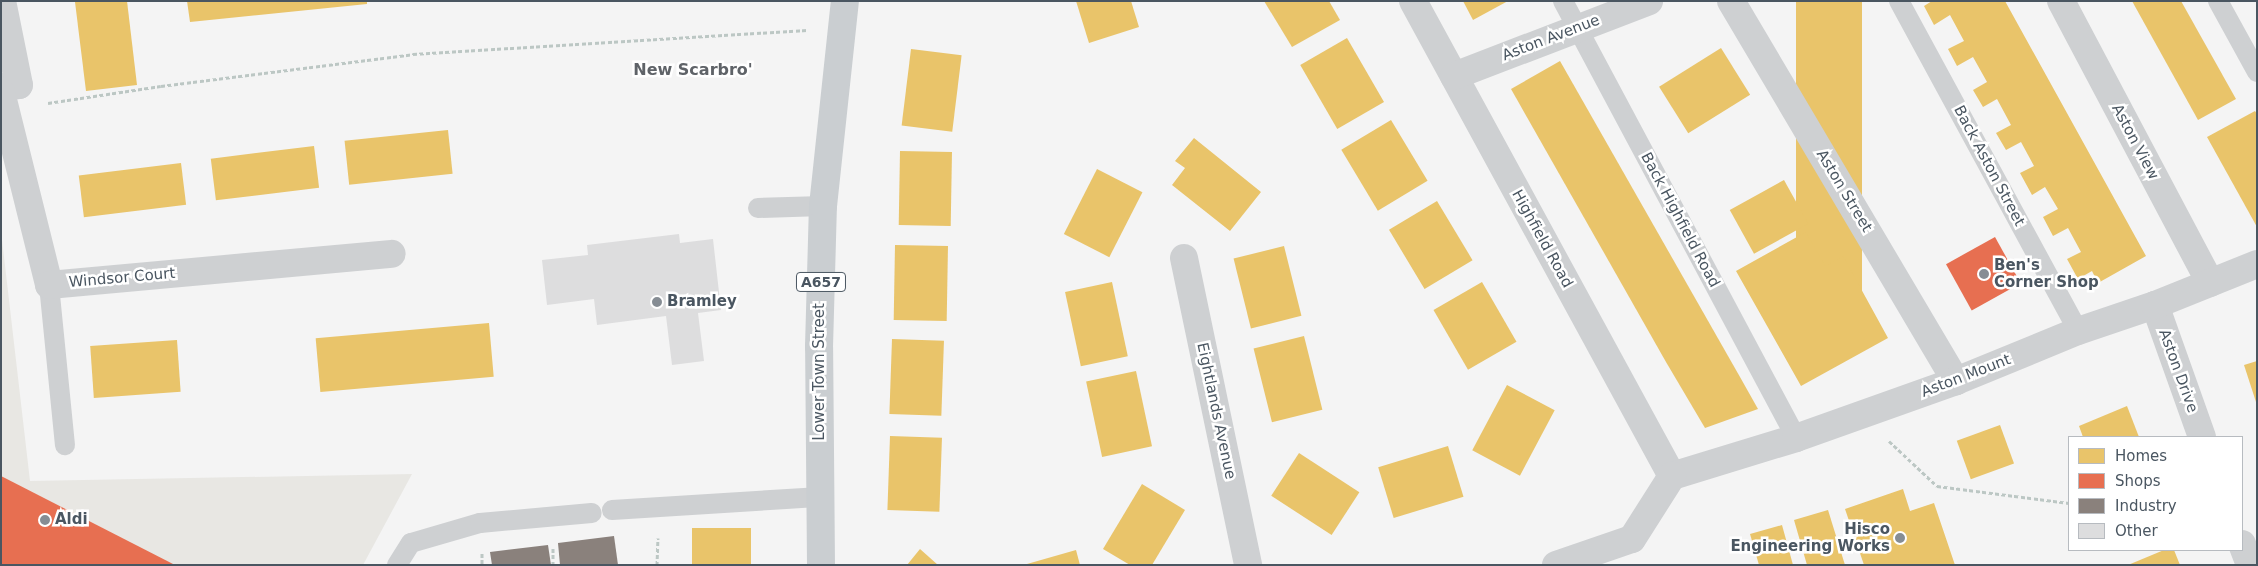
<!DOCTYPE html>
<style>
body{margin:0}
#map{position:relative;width:2258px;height:566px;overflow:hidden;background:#f4f4f4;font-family:"DejaVu Sans",sans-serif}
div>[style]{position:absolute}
.commercial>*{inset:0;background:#e8e7e3}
.homes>*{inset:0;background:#e9c46a;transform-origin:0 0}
.shops>*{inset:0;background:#e76f51;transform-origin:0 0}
.industry>*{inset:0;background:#8a817c}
.building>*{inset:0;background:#ddddde}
.path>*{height:3px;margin-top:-1.5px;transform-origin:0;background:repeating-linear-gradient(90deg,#bcc7c4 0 4px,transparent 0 6.5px)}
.service>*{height:20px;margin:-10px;padding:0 10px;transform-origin:10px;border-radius:10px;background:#ced0d2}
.minor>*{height:28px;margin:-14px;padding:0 14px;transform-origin:14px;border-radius:14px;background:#ced0d2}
.primary>*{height:28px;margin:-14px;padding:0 14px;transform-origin:14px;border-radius:14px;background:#caced1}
.dots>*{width:14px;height:14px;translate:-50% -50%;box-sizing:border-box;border:2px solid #fff;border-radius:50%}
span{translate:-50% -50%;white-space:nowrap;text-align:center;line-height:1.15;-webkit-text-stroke:5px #fff;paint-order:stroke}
.shield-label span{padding:1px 4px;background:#fff;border:1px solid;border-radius:4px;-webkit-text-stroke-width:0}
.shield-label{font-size:14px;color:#4a5661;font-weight:700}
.street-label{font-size:15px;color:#4a5661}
.poi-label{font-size:15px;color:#4a5661;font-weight:700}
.left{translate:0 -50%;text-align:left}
.right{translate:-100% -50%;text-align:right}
.neighbourhood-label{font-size:16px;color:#5f6368;font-weight:700}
.frame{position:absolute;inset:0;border:2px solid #4a5661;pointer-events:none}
.legend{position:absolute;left:2068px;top:436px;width:175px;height:115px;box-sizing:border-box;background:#fff;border:1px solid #b7bbc0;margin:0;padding:6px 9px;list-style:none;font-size:15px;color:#4a5661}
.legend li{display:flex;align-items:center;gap:10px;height:25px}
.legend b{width:25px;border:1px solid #b7bbc0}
</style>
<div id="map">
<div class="commercial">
<div style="clip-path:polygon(1px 231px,30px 481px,412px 474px,363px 565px,1px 565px)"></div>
</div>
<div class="homes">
<div style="clip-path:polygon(80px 1px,127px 1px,137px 85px,86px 91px,75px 2px)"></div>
<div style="clip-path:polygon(187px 1px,367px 1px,367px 4px,190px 22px)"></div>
<div style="clip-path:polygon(1076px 1px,1131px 1px,1139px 27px,1089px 43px)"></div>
<div style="clip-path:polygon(1264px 1px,1329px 1px,1340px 20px,1292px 47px)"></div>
<div style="clip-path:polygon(1463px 1px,1508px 1px,1473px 20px)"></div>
<div style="left:1796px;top:1px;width:66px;height:304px"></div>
<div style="clip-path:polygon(1932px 1px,2005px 1px,2146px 256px,2098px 283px,2092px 271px,2078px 279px,2067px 259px,2081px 252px,2068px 228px,2053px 236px,2043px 217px,2058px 209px,2045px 187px,2032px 195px,2020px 173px,2034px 166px,2021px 142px,2006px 150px,1996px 133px,2011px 125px,1997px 99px,1983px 107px,1973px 90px,1987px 82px,1973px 57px,1957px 66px,1948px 49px,1964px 41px,1950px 15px,1934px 25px,1924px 6px)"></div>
<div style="clip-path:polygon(2132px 1px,2181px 1px,2236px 99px,2198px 120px)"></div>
<div style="left:1347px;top:38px;width:74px;height:54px;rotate:60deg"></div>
<div style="left:1721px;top:48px;width:55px;height:73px;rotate:58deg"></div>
<div style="left:911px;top:49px;width:51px;height:77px;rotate:7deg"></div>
<div style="clip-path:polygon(1560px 61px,1740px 377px,1758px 409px,1705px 428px,1666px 362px,1511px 89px)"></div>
<div style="clip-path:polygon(2255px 111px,2257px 114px,2257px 227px,2207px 137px)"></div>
<div style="left:1391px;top:120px;width:71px;height:58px;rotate:59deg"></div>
<div style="left:448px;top:130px;width:44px;height:104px;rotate:84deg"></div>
<div style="clip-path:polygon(1194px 138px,1261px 192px,1230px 231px,1172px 185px,1185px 168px,1175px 161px)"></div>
<div style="left:314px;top:146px;width:42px;height:104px;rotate:83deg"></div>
<div style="left:900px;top:151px;width:52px;height:74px;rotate:1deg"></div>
<div style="left:181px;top:163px;width:42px;height:103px;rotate:83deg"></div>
<div style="left:1097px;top:169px;width:51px;height:73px;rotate:27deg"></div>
<div style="left:1784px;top:180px;width:50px;height:62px;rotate:61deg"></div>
<div style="left:1437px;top:201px;width:69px;height:56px;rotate:59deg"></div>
<div style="clip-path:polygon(1806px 232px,1825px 266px,1843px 256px,1888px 338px,1801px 386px,1736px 271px)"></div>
<div style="left:895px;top:245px;width:53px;height:75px;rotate:1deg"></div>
<div style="left:1284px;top:246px;width:72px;height:52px;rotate:76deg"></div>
<div style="left:1112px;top:282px;width:76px;height:48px;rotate:78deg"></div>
<div style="left:1482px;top:282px;width:69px;height:56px;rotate:60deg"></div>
<div style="left:489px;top:323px;width:54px;height:174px;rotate:85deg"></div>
<div style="left:1304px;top:336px;width:76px;height:52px;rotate:76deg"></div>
<div style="left:892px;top:339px;width:52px;height:75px;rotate:2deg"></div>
<div style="left:177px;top:340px;width:52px;height:87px;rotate:86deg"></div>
<div style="clip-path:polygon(2257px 361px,2257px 402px,2256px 402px,2244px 365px)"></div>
<div style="left:1136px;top:371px;width:77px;height:51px;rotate:78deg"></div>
<div style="left:1507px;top:385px;width:54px;height:74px;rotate:28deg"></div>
<div style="clip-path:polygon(2127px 406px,2139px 437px,2083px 437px,2079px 426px)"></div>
<div style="left:2000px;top:425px;width:41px;height:46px;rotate:70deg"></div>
<div style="left:890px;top:436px;width:52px;height:74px;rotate:2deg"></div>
<div style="left:1448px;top:446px;width:53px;height:73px;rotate:73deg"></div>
<div style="left:1299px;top:453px;width:72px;height:51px;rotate:33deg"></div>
<div style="clip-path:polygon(1142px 484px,1185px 510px,1152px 565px,1130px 565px,1103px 549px)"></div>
<div style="clip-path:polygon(1903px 489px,1910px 511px,1934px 503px,1955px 565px,1864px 565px,1845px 509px)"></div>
<div style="clip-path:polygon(1828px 510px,1845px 565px,1807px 565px,1794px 520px)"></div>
<div style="clip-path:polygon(1782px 525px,1793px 565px,1759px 565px,1750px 534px)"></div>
<div style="left:692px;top:528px;width:59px;height:37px"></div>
<div style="clip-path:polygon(920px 549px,938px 565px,907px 565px)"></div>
<div style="clip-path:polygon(1076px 550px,1080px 565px,1028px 565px,1027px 564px)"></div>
<div style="clip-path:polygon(2164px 550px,2174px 550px,2180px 565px,2128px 565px)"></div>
</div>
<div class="shops">
<div style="left:1995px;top:237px;width:53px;height:56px;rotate:61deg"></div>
<div style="clip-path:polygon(1px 476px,175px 565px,1px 565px)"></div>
</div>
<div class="industry">
<div style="clip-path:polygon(614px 536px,618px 565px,560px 565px,558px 543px)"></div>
<div style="clip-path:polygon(548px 545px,551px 565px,492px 565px,490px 552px)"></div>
</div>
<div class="building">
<div style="clip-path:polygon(679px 234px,680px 243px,713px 239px,721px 310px,698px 313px,704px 361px,672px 365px,666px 316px,597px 325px,594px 299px,547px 305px,542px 260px,588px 255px,587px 245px)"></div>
</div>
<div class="path">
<div style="left:48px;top:103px;width:114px;rotate:-8.6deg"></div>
<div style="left:161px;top:86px;width:254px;rotate:-7.2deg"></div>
<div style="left:413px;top:54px;width:395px;rotate:-3.5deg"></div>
<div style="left:1889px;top:441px;width:66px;rotate:43.2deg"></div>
<div style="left:1937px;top:486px;width:133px;rotate:7.3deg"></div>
<div style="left:482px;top:553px;width:12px;rotate:90deg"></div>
<div style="left:553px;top:565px;width:18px;rotate:-90deg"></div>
<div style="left:657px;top:565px;width:27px;rotate:-88deg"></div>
</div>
<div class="service">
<div style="left:1563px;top:1px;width:495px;rotate:61.9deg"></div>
<div style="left:1899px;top:1px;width:375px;rotate:61.5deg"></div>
<div style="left:2218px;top:1px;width:81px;rotate:61.2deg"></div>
<div style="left:758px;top:208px;width:65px;rotate:-1.8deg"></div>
<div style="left:49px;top:285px;width:161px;rotate:84.3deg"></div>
<div style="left:612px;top:510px;width:209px;rotate:-3.6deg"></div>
<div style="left:397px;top:565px;width:26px;rotate:-58deg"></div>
<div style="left:411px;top:543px;width:72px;rotate:-16.2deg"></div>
<div style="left:480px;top:523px;width:112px;rotate:-5.1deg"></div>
</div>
<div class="minor">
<div style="left:1413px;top:1px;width:541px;rotate:61.4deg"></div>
<div style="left:1731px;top:1px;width:442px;rotate:59.4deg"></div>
<div style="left:2061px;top:1px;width:319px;rotate:62.1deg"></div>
<div style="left:1454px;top:76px;width:209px;rotate:-21deg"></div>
<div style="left:1px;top:87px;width:18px;rotate:-6deg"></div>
<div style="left:19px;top:85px;width:86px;rotate:-101.4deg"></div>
<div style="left:1px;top:92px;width:199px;rotate:76deg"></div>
<div style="left:49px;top:285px;width:344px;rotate:-5.2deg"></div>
<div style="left:1184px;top:258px;width:314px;rotate:78.2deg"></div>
<div style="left:2155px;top:305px;width:140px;rotate:70.4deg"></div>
<div style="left:1672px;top:476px;width:130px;rotate:-17deg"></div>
<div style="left:1796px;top:438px;width:170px;rotate:-19.6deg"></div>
<div style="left:1956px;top:381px;width:132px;rotate:-22.3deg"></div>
<div style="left:2078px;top:331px;width:81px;rotate:-18.7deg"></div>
<div style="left:2155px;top:305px;width:110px;rotate:-21.9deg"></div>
<div style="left:2242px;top:544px;width:22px;rotate:69deg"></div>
<div style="left:1556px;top:565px;width:80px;rotate:-18.9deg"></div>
<div style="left:1632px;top:539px;width:75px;rotate:-57.6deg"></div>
</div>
<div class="primary">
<div style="left:821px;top:565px;width:218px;rotate:-90.5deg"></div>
<div style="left:819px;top:347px;width:141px;rotate:-88.4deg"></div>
<div style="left:823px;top:206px;width:206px;rotate:-83.9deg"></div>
</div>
<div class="dots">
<div style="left:1984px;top:274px;background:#868d94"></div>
<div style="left:657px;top:302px;background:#868d94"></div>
<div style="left:45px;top:520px;background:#868d94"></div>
<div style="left:1900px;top:538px;background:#868d94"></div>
</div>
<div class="shield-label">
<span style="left:821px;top:282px">A657</span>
</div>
<div class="street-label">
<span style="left:1551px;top:38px;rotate:-21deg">Aston Avenue</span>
<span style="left:2135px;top:142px;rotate:62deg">Aston View</span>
<span style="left:1989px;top:166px;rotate:62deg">Back Aston Street</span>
<span style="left:1844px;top:191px;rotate:59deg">Aston Street</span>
<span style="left:1680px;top:220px;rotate:62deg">Back Highfield Road</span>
<span style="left:1542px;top:239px;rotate:61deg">Highfield Road</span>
<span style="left:122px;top:278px;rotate:-5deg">Windsor Court</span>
<span style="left:2178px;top:371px;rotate:70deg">Aston Drive</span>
<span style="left:820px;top:372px;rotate:-90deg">Lower Town Street</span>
<span style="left:1966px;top:376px;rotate:-21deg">Aston Mount</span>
<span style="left:1216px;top:411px;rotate:78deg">Eightlands Avenue</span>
</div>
<div class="poi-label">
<span class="left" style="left:1994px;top:274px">Ben's<br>Corner Shop</span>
<span class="left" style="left:667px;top:302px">Bramley</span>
<span class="left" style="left:55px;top:520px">Aldi</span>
<span class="right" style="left:1890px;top:538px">Hisco<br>Engineering Works</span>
</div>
<div class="neighbourhood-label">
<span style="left:693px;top:70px">New Scarbro'</span>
</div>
<div class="frame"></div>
<ul class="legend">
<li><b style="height:14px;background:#e9c46a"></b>Homes</li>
<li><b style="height:14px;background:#e76f51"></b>Shops</li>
<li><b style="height:14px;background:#8a817c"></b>Industry</li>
<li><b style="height:14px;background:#ddddde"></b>Other</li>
</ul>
</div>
